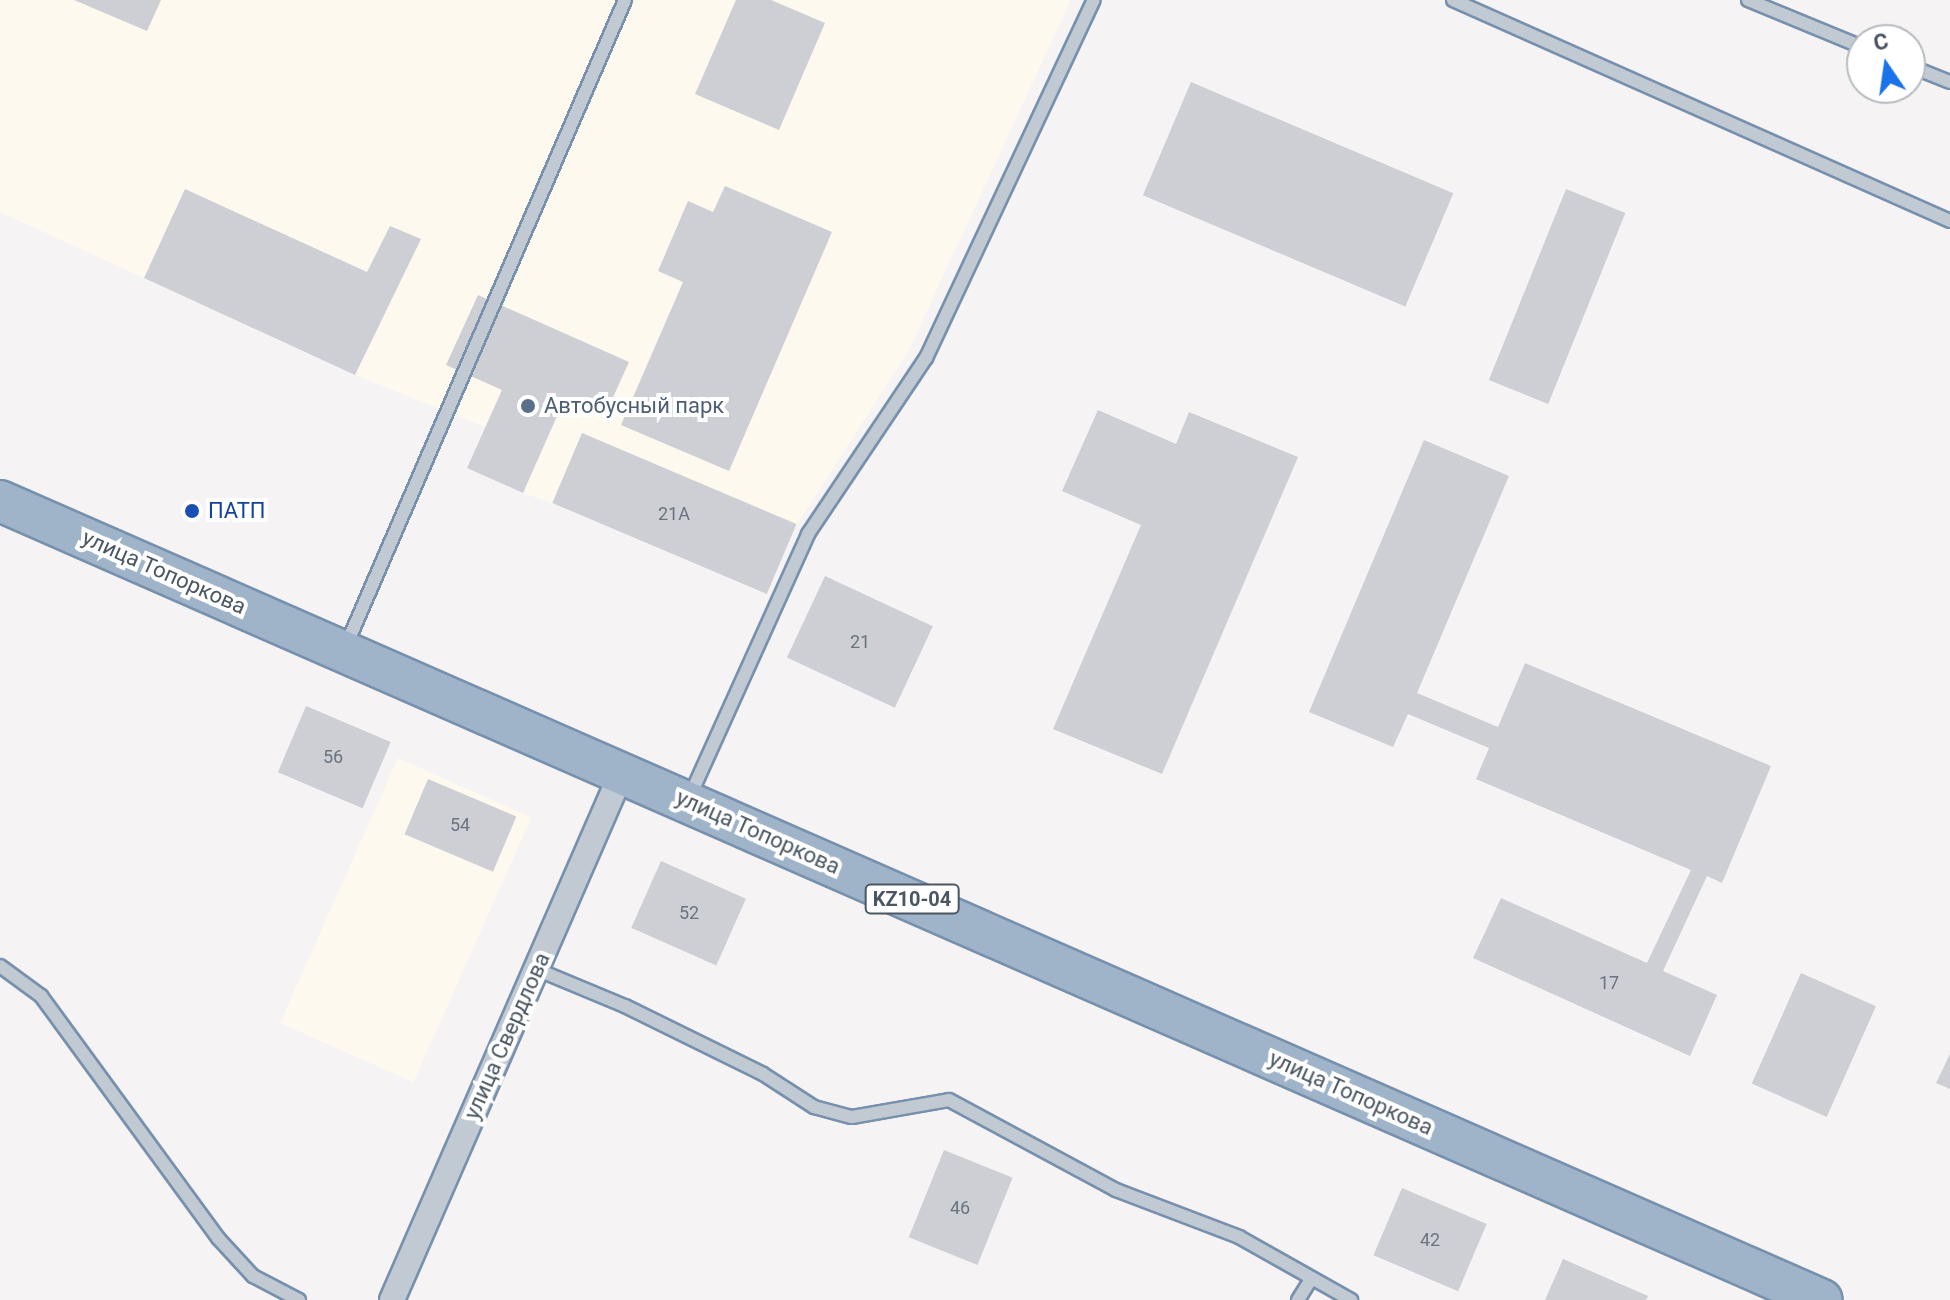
<!DOCTYPE html>
<meta charset="utf-8">
<style>
body{margin:0}
#map{position:relative;width:1950px;height:1300px;overflow:hidden;background:#f5f3f3;font-family:Roboto,sans-serif}
div>[style]{position:absolute}
.commercial>*{inset:0;background:#fdf9ef;transform-origin:0 0}
.building>*{inset:0;background:#cdcfd5;transform-origin:0 0}
.roads{filter:drop-shadow(2px 0 #7690ad) drop-shadow(-2px 0 #7690ad) drop-shadow(0 2px #7690ad) drop-shadow(0 -2px #7690ad)}
.service>*{height:12px;margin:-6px;padding:0 6px;transform-origin:6px;border-radius:6px;background:#c1cad2}
.minor>*{height:24px;margin:-12px;padding:0 12px;transform-origin:12px;border-radius:12px;background:#c1cad2}
.trunk>*{height:40px;margin:-20px;padding:0 20px;transform-origin:20px;border-radius:20px;background:#9fb4c9}
.dots>*{width:22px;height:22px;translate:-50% -50%;box-sizing:border-box;border:4px solid #fff;border-radius:50%}
span{translate:-50% -50%;white-space:nowrap;text-align:center;line-height:1.15;-webkit-text-stroke:8px #fff;paint-order:stroke}
.number-label{font-size:18px;color:#6b747e}
.number-label span{-webkit-text-stroke-width:0}
.shield-label span{padding:2px 6px;background:#fff;border:2px solid;border-radius:6px;-webkit-text-stroke-width:0}
.shield-label{font-size:20px;color:#4a5661;font-weight:700}
.service-label{font-size:22px;color:#4e5e75}
.left{translate:0 -50%;text-align:left}
.transit-label{font-size:22px;color:#164399}
.street-label{font-size:22px;color:#4a5661}
.north{position:absolute;left:1846px;top:24px;width:80px;height:80px;box-sizing:border-box;background:#fff;border:2px solid #b7bbc0;border-radius:50%;rotate:347deg;font-size:22px;font-weight:700;line-height:32px;text-align:center;color:#4a5661}
.north::after{content:'';display:block;margin:auto;width:28px;height:36px;background:#1a73e8;clip-path:polygon(50% 0,100% 100%,50% 72%,0 100%)}
</style>
<div id="map">
<div class="commercial">
<div style="clip-path:polygon(0 0,1071px 0,908px 352px,796px 526px,583px 433px,552px 503px,523px 493px,467px 468px,485px 427px,355px 375px,0 212px)"></div>
<div style="left:398px;top:758px;width:146px;height:290px;rotate:24deg"></div>
</div>
<div class="building">
<div style="clip-path:polygon(74px 0,161px 0,147px 31px)"></div>
<div style="clip-path:polygon(736px 0,771px 0,825px 23px,779px 130px,695px 94px)"></div>
<div style="left:1191px;top:82px;width:285px;height:123px;rotate:23deg"></div>
<div style="clip-path:polygon(725px 186px,832px 232px,729px 471px,621px 425px,683px 282px,658px 271px,688px 201px,713px 212px)"></div>
<div style="clip-path:polygon(185px 189px,367px 272px,390px 226px,421px 239px,355px 375px,144px 278px)"></div>
<div style="left:1566px;top:189px;width:64px;height:206px;rotate:22deg"></div>
<div style="clip-path:polygon(478px 295px,629px 362px,605px 415px,565px 398px,523px 493px,467px 468px,502px 390px,446px 365px)"></div>
<div style="clip-path:polygon(1098px 410px,1176px 444px,1189px 412px,1298px 457px,1162px 774px,1053px 729px,1141px 525px,1062px 491px)"></div>
<div style="left:582px;top:433px;width:233px;height:76px;rotate:23deg"></div>
<div style="clip-path:polygon(1424px 440px,1509px 476px,1417px 693px,1498px 727px,1525px 663px,1771px 766px,1722px 883px,1707px 876px,1663px 971px,1717px 995px,1690px 1056px,1473px 958px,1501px 898px,1647px 963px,1691px 870px,1476px 779px,1489px 748px,1408px 714px,1393px 747px,1309px 712px)"></div>
<div style="left:825px;top:576px;width:119px;height:90px;rotate:25deg"></div>
<div style="left:306px;top:706px;width:92px;height:72px;rotate:23deg"></div>
<div style="left:428px;top:779px;width:96px;height:60px;rotate:23deg"></div>
<div style="left:661px;top:861px;width:93px;height:73px;rotate:24deg"></div>
<div style="left:1801px;top:973px;width:82px;height:121px;rotate:24deg"></div>
<div style="clip-path:polygon(1950px 1054px,1950px 1089px,1936px 1083px)"></div>
<div style="left:944px;top:1150px;width:74px;height:94px;rotate:22deg"></div>
<div style="left:1402px;top:1188px;width:92px;height:73px;rotate:23deg"></div>
<div style="clip-path:polygon(1563px 1259px,1648px 1296px,1646px 1300px,1545px 1300px)"></div>
</div>
<div class="roads">
<div class="service">
<div style="left:1453px;top:0;width:544px;rotate:23.97deg"></div>
<div style="left:1748px;top:0;width:123px;rotate:22.4deg"></div>
<div style="left:1910px;top:66px;width:43px;rotate:21.8deg"></div>
<div style="left:345px;top:648px;width:706px;rotate:-66.63deg"></div>
<div style="left:689px;top:798px;width:290px;rotate:-65.7deg"></div>
<div style="left:808px;top:534px;width:212px;rotate:-56.2deg"></div>
<div style="left:926px;top:358px;width:395px;rotate:-64.9deg"></div>
<div style="left:0;top:966px;width:51px;rotate:36.2deg"></div>
<div style="left:41px;top:996px;width:300px;rotate:53.8deg"></div>
<div style="left:218px;top:1238px;width:52px;rotate:47.4deg"></div>
<div style="left:253px;top:1276px;width:52px;rotate:27.6deg"></div>
<div style="left:536px;top:969px;width:96px;rotate:22.6deg"></div>
<div style="left:625px;top:1006px;width:154px;rotate:26.2deg"></div>
<div style="left:763px;top:1074px;width:61px;rotate:32.9deg"></div>
<div style="left:814px;top:1107px;width:39px;rotate:15deg"></div>
<div style="left:852px;top:1117px;width:98px;rotate:-9.9deg"></div>
<div style="left:949px;top:1100px;width:190px;rotate:28.3deg"></div>
<div style="left:1116px;top:1190px;width:132px;rotate:20.9deg"></div>
<div style="left:1239px;top:1237px;width:129px;rotate:29.4deg"></div>
<div style="left:1298px;top:1300px;width:22px;rotate:-58deg"></div>
</div>
<div class="minor">
<div style="left:392px;top:1300px;width:576px;rotate:-66.46deg"></div>
</div>
<div class="trunk">
<div style="left:0;top:501px;width:1989px;rotate:23.68deg"></div>
</div>
</div>
<div class="dots">
<div style="left:528px;top:406px;background:#5c6f8a"></div>
<div style="left:192px;top:511px;background:#1a4fb4"></div>
</div>
<div class="number-label">
<span style="left:674px;top:514px">21А</span>
<span style="left:860px;top:642px">21</span>
<span style="left:333px;top:757px">56</span>
<span style="left:460px;top:825px">54</span>
<span style="left:689px;top:913px">52</span>
<span style="left:1609px;top:983px">17</span>
<span style="left:960px;top:1208px">46</span>
<span style="left:1430px;top:1240px">42</span>
</div>
<div class="shield-label">
<span style="left:912px;top:899px">KZ10-04</span>
</div>
<div class="service-label">
<span class="left" style="left:544px;top:406px">Автобусный парк</span>
</div>
<div class="transit-label">
<span class="left" style="left:208px;top:511px">ПАТП</span>
</div>
<div class="street-label">
<span style="left:164px;top:572px;rotate:24deg">улица Топоркова</span>
<span style="left:758px;top:832px;rotate:24deg">улица Топоркова</span>
<span style="left:507px;top:1036px;rotate:-66deg">улица Свердлова</span>
<span style="left:1351px;top:1093px;rotate:24deg">улица Топоркова</span>
</div>
<div class="north">С</div>
</div>
